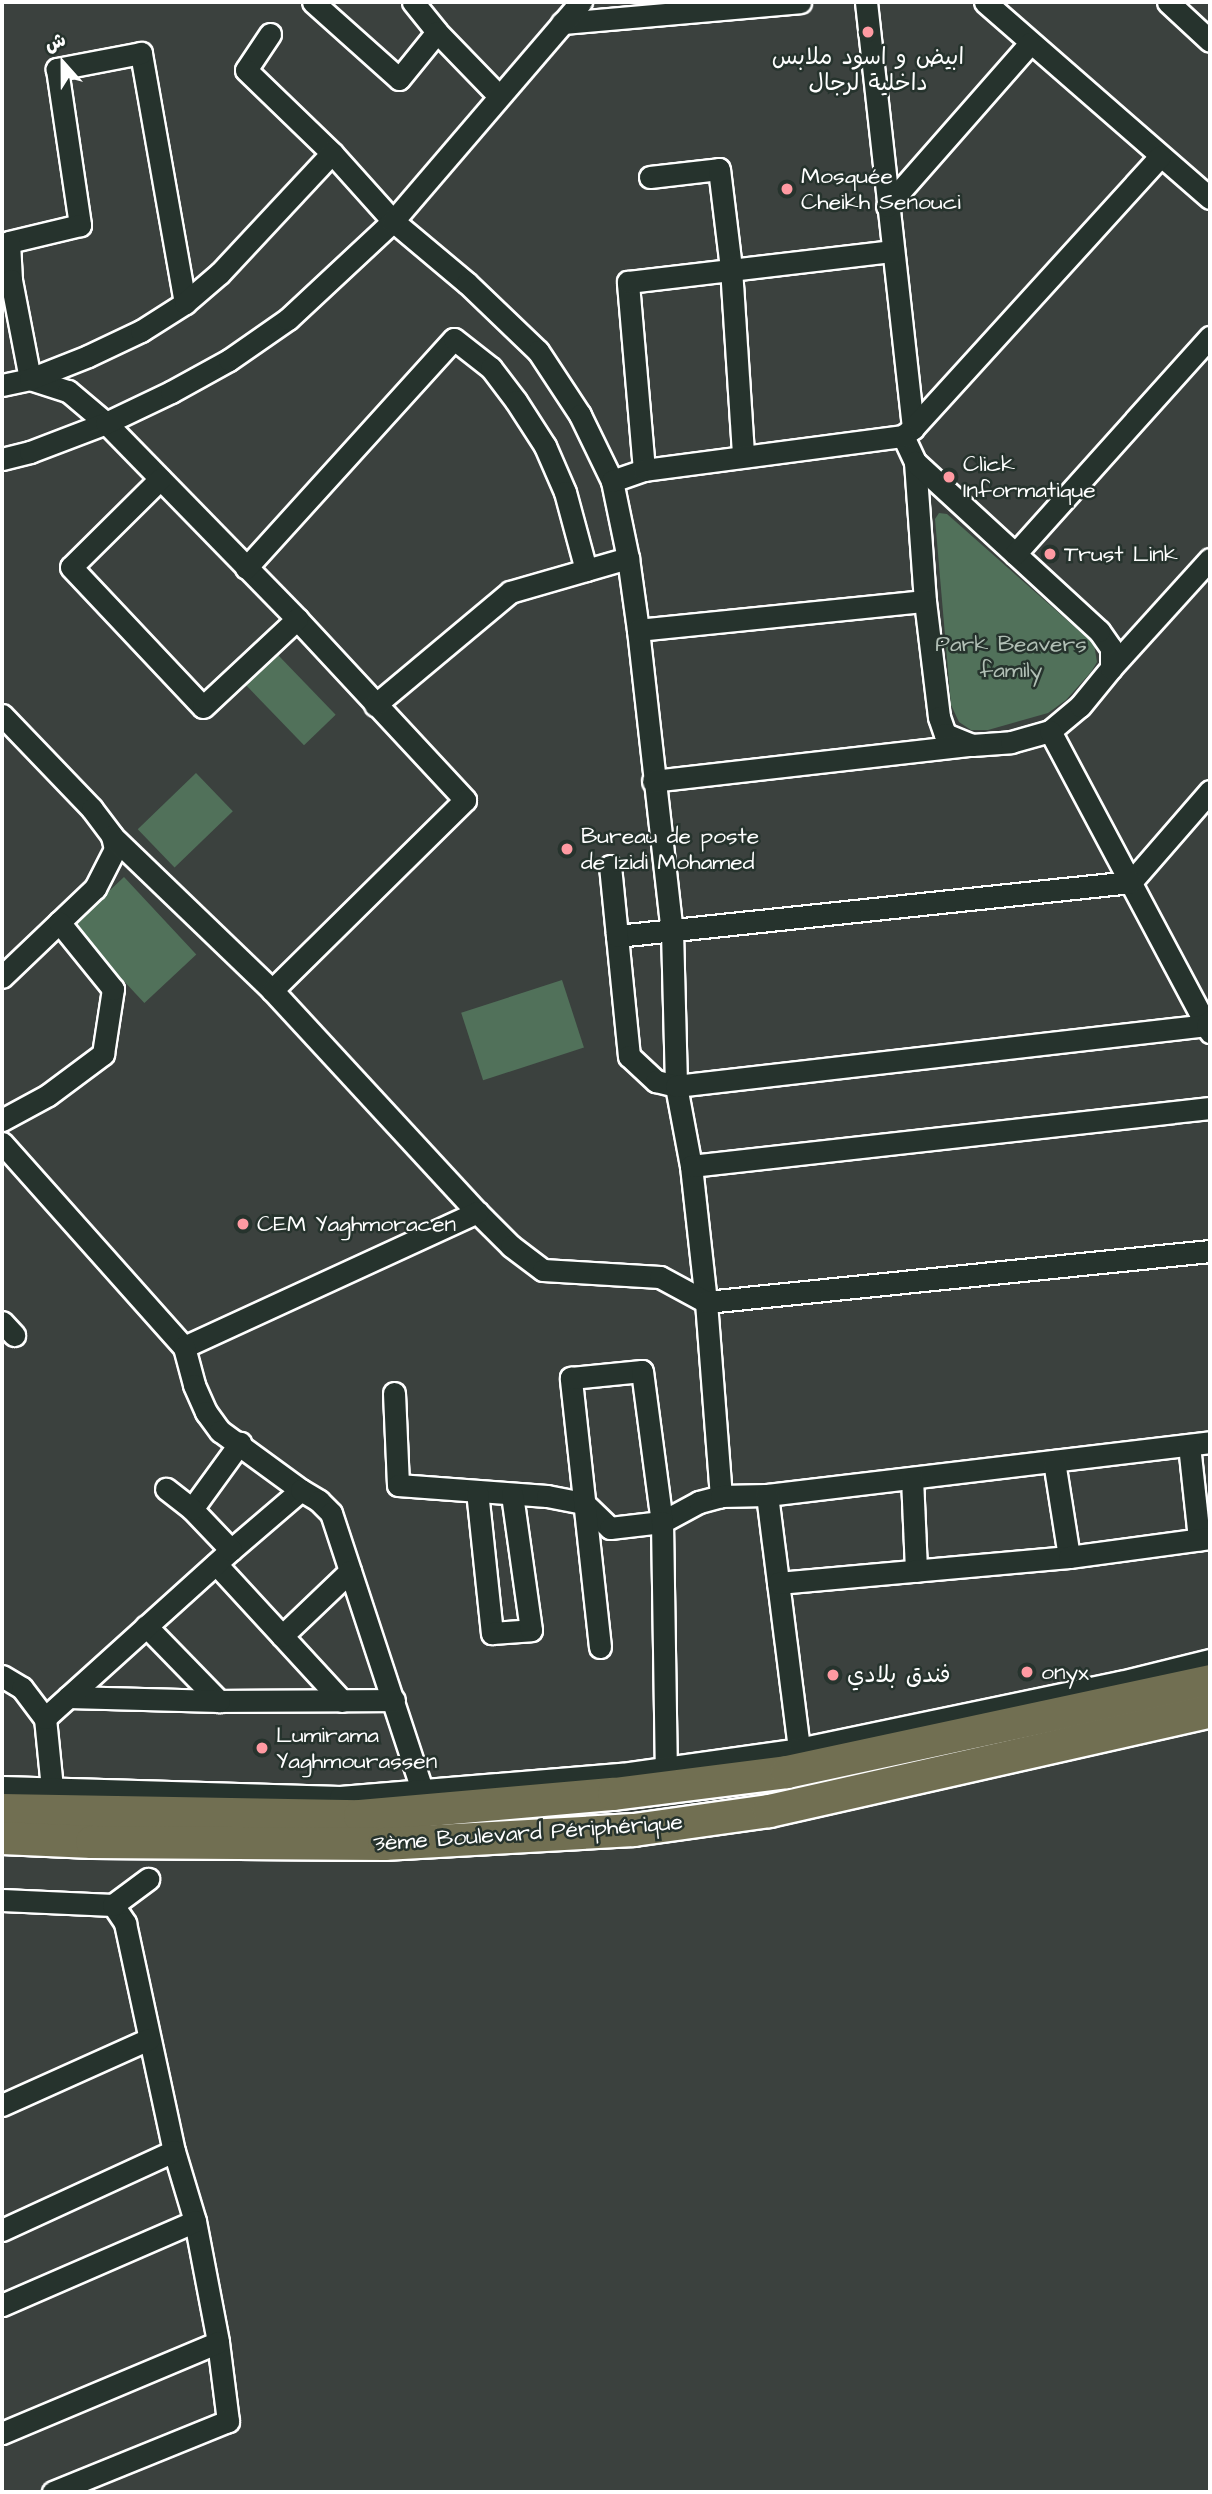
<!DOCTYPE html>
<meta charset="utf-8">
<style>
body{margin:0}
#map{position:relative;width:1212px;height:2494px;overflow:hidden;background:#3b413e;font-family:"Architects Daughter","Playpen Sans Arabic",sans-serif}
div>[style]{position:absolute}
.green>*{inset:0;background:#51715a;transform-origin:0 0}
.roads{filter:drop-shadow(2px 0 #fff) drop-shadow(-2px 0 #fff) drop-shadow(0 2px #fff) drop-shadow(0 -2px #fff)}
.minor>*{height:21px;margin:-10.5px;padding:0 10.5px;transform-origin:10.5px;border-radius:10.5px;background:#26332d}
.highway>*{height:32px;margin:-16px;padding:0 16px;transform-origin:16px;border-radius:16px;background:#716f52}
.dots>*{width:19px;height:19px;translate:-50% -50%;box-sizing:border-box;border:4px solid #26332d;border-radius:50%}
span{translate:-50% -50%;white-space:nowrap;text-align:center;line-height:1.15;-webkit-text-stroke:5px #26332d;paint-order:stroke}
.poi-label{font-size:23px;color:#fff}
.left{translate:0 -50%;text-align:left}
.park-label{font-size:23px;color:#b1bfb5}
.street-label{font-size:23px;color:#fff}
.frame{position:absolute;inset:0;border:4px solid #fff;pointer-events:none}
.north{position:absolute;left:28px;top:28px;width:70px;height:70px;-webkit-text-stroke:5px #26332d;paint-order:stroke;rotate:339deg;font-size:19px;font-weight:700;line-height:28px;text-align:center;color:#fff}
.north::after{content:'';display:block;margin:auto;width:24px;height:32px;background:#fff;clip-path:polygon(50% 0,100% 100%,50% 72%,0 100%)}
</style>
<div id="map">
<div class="green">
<div style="clip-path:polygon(939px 513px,947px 514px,1094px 644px,1097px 662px,1091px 672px,1066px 700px,1048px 713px,988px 730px,971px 730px,959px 722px,951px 705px,935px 519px)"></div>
<div style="left:278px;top:655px;width:83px;height:44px;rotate:46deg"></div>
<div style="left:196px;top:773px;width:53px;height:81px;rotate:46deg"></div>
<div style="left:124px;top:877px;width:106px;height:71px;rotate:47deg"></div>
<div style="left:562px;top:980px;width:71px;height:106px;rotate:72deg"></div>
</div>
<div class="roads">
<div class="minor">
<div style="left:313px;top:2px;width:115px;rotate:41.8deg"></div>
<div style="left:399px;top:79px;width:60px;rotate:-51deg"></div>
<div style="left:413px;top:2px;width:38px;rotate:51deg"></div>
<div style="left:437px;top:32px;width:88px;rotate:45.9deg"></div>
<div style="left:866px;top:2px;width:429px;rotate:83.7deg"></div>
<div style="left:913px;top:428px;width:13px;rotate:141deg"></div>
<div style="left:903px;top:436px;width:29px;rotate:65deg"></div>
<div style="left:915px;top:462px;width:139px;rotate:85.9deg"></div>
<div style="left:925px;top:601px;width:117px;rotate:83.1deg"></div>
<div style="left:939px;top:717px;width:18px;rotate:71deg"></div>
<div style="left:945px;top:734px;width:29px;rotate:22deg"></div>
<div style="left:972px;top:745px;width:39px;rotate:-4deg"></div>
<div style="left:1011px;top:742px;width:41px;rotate:-15.8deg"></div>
<div style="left:1050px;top:731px;width:39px;rotate:-40deg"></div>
<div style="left:1080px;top:706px;width:49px;rotate:-50.8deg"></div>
<div style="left:1111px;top:668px;width:20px;rotate:-90deg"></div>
<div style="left:1111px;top:648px;width:21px;rotate:-125deg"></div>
<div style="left:1099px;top:631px;width:250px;rotate:-137.4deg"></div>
<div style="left:985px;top:2px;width:298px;rotate:41.1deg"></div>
<div style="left:1168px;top:2px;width:57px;rotate:42.9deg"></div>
<div style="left:562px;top:23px;width:239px;rotate:-5deg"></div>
<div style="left:270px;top:34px;width:43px;rotate:123.7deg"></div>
<div style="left:246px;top:70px;width:120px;rotate:44deg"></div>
<div style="left:332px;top:153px;width:91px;rotate:48.1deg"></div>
<div style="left:393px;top:221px;width:97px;rotate:40deg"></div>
<div style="left:467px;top:283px;width:98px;rotate:43.8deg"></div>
<div style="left:538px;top:351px;width:77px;rotate:56.7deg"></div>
<div style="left:580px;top:415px;width:73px;rotate:64.1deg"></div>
<div style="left:612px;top:481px;width:79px;rotate:78.3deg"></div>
<div style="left:628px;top:558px;width:73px;rotate:82.1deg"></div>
<div style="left:638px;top:630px;width:303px;rotate:83.6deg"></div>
<div style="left:672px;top:931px;width:155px;rotate:88.5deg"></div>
<div style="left:676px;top:1086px;width:81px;rotate:79.4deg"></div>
<div style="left:691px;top:1166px;width:137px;rotate:83.7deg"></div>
<div style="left:706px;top:1302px;width:195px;rotate:85.6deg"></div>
<div style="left:650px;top:177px;width:69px;rotate:-6.6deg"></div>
<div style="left:719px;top:169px;width:100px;rotate:83.1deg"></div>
<div style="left:731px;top:268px;width:188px;rotate:86.3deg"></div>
<div style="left:887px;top:206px;width:217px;rotate:-48.7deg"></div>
<div style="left:185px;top:303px;width:254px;rotate:-100deg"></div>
<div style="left:141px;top:53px;width:86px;rotate:169.2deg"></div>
<div style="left:57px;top:69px;width:158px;rotate:81.6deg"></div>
<div style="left:80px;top:225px;width:73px;rotate:166.5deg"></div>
<div style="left:9px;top:242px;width:38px;rotate:87deg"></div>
<div style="left:11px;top:280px;width:101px;rotate:79.1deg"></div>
<div style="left:30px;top:379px;width:40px;rotate:18deg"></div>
<div style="left:68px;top:391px;width:50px;rotate:40.1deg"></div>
<div style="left:106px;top:423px;width:274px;rotate:45.7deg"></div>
<div style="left:297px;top:619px;width:247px;rotate:47.1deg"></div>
<div style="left:465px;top:800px;width:271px;rotate:135.4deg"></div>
<div style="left:2px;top:385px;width:29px;rotate:-12deg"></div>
<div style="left:30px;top:379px;width:62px;rotate:-21.6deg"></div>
<div style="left:88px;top:356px;width:59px;rotate:-25.3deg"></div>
<div style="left:141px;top:331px;width:52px;rotate:-32.5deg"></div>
<div style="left:185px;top:303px;width:46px;rotate:-40.6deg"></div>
<div style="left:220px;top:273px;width:164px;rotate:-47deg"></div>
<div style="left:913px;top:428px;width:367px;rotate:-47.7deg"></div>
<div style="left:2px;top:459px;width:29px;rotate:-14deg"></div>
<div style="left:30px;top:452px;width:81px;rotate:-20.9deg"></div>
<div style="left:106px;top:423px;width:72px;rotate:-25.5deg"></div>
<div style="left:171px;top:392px;width:66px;rotate:-28.9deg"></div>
<div style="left:229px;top:360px;width:72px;rotate:-34.8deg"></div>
<div style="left:288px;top:319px;width:144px;rotate:-43deg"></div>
<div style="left:393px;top:221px;width:289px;rotate:-49.4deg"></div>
<div style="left:644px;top:470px;width:189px;rotate:-94.9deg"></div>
<div style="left:628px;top:282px;width:265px;rotate:-6.7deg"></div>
<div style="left:160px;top:479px;width:125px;rotate:135.3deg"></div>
<div style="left:71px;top:567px;width:192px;rotate:46.7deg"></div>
<div style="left:203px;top:707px;width:129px;rotate:-43.1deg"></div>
<div style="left:612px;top:481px;width:34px;rotate:-19deg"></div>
<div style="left:644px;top:470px;width:261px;rotate:-7.5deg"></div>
<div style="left:1015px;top:554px;width:292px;rotate:-48.1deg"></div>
<div style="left:246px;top:568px;width:309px;rotate:-47.8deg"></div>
<div style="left:454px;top:339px;width:47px;rotate:38.1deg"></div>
<div style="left:491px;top:368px;width:41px;rotate:52.9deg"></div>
<div style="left:516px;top:401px;width:54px;rotate:57.2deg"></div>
<div style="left:545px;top:446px;width:50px;rotate:66.5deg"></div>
<div style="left:565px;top:492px;width:81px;rotate:74.9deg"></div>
<div style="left:638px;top:630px;width:288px;rotate:-5.8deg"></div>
<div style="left:1111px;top:668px;width:147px;rotate:-47.8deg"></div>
<div style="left:375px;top:705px;width:176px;rotate:-39.9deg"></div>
<div style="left:510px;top:592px;width:123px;rotate:-16.1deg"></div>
<div style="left:2px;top:715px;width:130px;rotate:46.2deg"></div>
<div style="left:92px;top:809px;width:34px;rotate:53deg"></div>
<div style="left:112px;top:836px;width:13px;rotate:77deg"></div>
<div style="left:115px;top:849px;width:44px;rotate:117.1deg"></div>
<div style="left:95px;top:888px;width:129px;rotate:136.3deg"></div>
<div style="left:1050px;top:731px;width:341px;rotate:62deg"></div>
<div style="left:653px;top:781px;width:320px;rotate:-6.5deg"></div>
<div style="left:1210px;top:791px;width:121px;rotate:131deg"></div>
<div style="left:1131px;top:882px;width:517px;rotate:174deg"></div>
<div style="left:617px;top:936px;width:121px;rotate:84.3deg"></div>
<div style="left:629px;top:1056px;width:37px;rotate:43deg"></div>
<div style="left:656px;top:1081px;width:21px;rotate:14deg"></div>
<div style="left:676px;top:1086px;width:534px;rotate:-6.55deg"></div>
<div style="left:1207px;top:1025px;width:5px;rotate:-53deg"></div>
<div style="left:112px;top:836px;width:222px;rotate:43.9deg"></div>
<div style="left:272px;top:990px;width:302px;rotate:47.3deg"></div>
<div style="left:477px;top:1212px;width:48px;rotate:45deg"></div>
<div style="left:511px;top:1246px;width:40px;rotate:37deg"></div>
<div style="left:543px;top:1270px;width:117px;rotate:3.4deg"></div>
<div style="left:660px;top:1277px;width:52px;rotate:28.5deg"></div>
<div style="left:706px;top:1302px;width:507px;rotate:-5.78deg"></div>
<div style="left:610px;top:866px;width:70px;rotate:84.3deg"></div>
<div style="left:2px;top:1120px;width:52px;rotate:-28.5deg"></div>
<div style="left:48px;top:1095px;width:69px;rotate:-36.7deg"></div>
<div style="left:103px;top:1054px;width:66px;rotate:-81.3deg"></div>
<div style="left:113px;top:989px;width:86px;rotate:-128.9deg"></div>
<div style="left:2px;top:1143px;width:273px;rotate:48.3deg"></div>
<div style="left:184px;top:1347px;width:323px;rotate:-24.7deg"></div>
<div style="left:691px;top:1166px;width:522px;rotate:-6.38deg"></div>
<div style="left:2px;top:1322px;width:18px;rotate:47deg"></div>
<div style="left:184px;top:1347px;width:39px;rotate:75deg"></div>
<div style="left:194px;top:1385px;width:30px;rotate:66deg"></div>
<div style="left:206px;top:1412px;width:24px;rotate:54deg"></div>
<div style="left:220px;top:1431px;width:100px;rotate:36.1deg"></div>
<div style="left:394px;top:1393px;width:92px;rotate:87.5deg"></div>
<div style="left:398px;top:1485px;width:149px;rotate:4.2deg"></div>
<div style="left:547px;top:1496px;width:38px;rotate:11deg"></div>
<div style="left:584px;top:1503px;width:36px;rotate:44deg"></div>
<div style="left:610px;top:1528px;width:52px;rotate:-6.6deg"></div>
<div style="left:662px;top:1522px;width:42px;rotate:-28.4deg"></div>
<div style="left:699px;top:1502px;width:23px;rotate:-15deg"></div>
<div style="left:721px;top:1496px;width:46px;rotate:-1.2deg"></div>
<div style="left:767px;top:1495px;width:446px;rotate:-6.8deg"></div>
<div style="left:1189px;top:1445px;width:95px;rotate:83.9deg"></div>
<div style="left:1054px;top:1461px;width:97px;rotate:81.1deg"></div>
<div style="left:912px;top:1478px;width:93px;rotate:87.5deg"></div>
<div style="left:477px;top:1491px;width:143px;rotate:84deg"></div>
<div style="left:492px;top:1633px;width:39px;rotate:-4deg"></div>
<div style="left:531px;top:1630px;width:137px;rotate:-98deg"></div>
<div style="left:767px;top:1495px;width:256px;rotate:82.8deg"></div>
<div style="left:192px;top:1509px;width:82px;rotate:-54deg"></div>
<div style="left:231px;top:1550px;width:92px;rotate:-40.6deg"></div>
<div style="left:301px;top:1490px;width:21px;rotate:31deg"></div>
<div style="left:319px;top:1501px;width:17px;rotate:45deg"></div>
<div style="left:331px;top:1513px;width:292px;rotate:71.8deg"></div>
<div style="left:216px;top:1564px;width:186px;rotate:47.4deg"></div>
<div style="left:778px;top:1583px;width:292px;rotate:-5.1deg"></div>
<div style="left:1069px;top:1557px;width:142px;rotate:-7.7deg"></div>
<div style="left:146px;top:1626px;width:105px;rotate:45.8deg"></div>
<div style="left:219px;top:1701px;width:175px;rotate:-0.3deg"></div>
<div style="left:282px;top:1636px;width:94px;rotate:-43.7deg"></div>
<div style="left:600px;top:1647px;width:271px;rotate:-96.2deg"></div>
<div style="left:571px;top:1378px;width:71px;rotate:-5.6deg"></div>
<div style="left:642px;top:1371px;width:152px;rotate:82.5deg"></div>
<div style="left:662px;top:1522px;width:246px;rotate:89.1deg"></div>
<div style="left:2px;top:1676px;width:23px;rotate:31deg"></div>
<div style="left:22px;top:1688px;width:38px;rotate:53deg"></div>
<div style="left:45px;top:1718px;width:70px;rotate:84.3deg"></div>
<div style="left:68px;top:1697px;width:151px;rotate:1.5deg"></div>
<div style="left:45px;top:1718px;width:251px;rotate:-42.1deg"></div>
<div style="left:231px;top:1550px;width:57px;rotate:-133.6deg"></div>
<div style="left:192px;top:1509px;width:33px;rotate:-142deg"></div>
<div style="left:2px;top:1787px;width:338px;rotate:1.7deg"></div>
<div style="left:340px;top:1797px;width:283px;rotate:-4.7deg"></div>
<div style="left:622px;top:1774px;width:179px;rotate:-8deg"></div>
<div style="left:799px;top:1749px;width:329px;rotate:-11.8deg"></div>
<div style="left:1121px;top:1682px;width:92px;rotate:-13.9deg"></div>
<div style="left:2px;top:1900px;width:111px;rotate:2.6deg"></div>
<div style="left:113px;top:1905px;width:22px;rotate:56deg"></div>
<div style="left:125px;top:1923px;width:233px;rotate:77.9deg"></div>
<div style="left:174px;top:2151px;width:73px;rotate:73.3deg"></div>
<div style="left:195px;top:2221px;width:123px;rotate:79.2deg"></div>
<div style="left:218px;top:2342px;width:80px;rotate:82.8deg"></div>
<div style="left:228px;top:2421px;width:189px;rotate:157.9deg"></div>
<div style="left:113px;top:1905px;width:44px;rotate:-36.6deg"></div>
<div style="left:2px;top:2105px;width:161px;rotate:-24.2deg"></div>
<div style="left:2px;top:2230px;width:189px;rotate:-24.7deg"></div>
<div style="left:2px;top:2305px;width:210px;rotate:-23.5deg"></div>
<div style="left:2px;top:2433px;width:234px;rotate:-22.8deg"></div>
</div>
<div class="highway">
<div style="left:2px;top:1810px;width:358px;rotate:1deg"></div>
<div style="left:360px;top:1816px;width:255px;rotate:-5deg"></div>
<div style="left:614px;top:1794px;width:174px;rotate:-7.2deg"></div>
<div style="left:787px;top:1772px;width:433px;rotate:-12.1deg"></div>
<div style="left:2px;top:1838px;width:90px;rotate:2.5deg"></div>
<div style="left:92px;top:1842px;width:292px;rotate:0.4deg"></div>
<div style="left:384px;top:1844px;width:250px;rotate:-3.2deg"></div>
<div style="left:634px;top:1830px;width:136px;rotate:-8deg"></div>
<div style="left:769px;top:1811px;width:452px;rotate:-12.7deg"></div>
</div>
</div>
<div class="dots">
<div style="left:868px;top:32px;background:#ff9aa2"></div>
<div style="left:787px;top:189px;background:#ff9aa2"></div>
<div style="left:949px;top:477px;background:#ff9aa2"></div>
<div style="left:1050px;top:554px;background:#ff9aa2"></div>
<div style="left:567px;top:849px;background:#ff9aa2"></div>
<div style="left:243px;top:1224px;background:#ff9aa2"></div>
<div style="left:1027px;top:1672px;background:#ff9aa2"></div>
<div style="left:833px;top:1675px;background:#ff9aa2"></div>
<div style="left:262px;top:1748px;background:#ff9aa2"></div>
</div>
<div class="poi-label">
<span style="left:868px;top:70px">ابيض و اسود ملابس<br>داخلية لرجال</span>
<span class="left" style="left:801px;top:189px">Mosquée<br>Cheikh Senouci</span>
<span class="left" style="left:963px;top:477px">Click<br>Informatique</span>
<span class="left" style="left:1064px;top:554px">Trust Link</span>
<span class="left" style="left:581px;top:849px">Bureau de poste<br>de Izidi Mohamed</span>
<span class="left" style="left:257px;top:1224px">CEM Yaghmoracen</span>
<span class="left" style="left:1041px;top:1672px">onyx</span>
<span class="left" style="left:847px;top:1675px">فندق بلادي</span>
<span class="left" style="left:276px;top:1748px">Lumirama<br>Yaghmourassen</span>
</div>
<div class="park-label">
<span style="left:1011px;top:657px">Park Beavers<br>family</span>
</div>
<div class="street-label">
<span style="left:528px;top:1833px;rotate:-4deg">3ème Boulevard Périphérique</span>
</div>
<div class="frame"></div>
<div class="north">ش</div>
</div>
